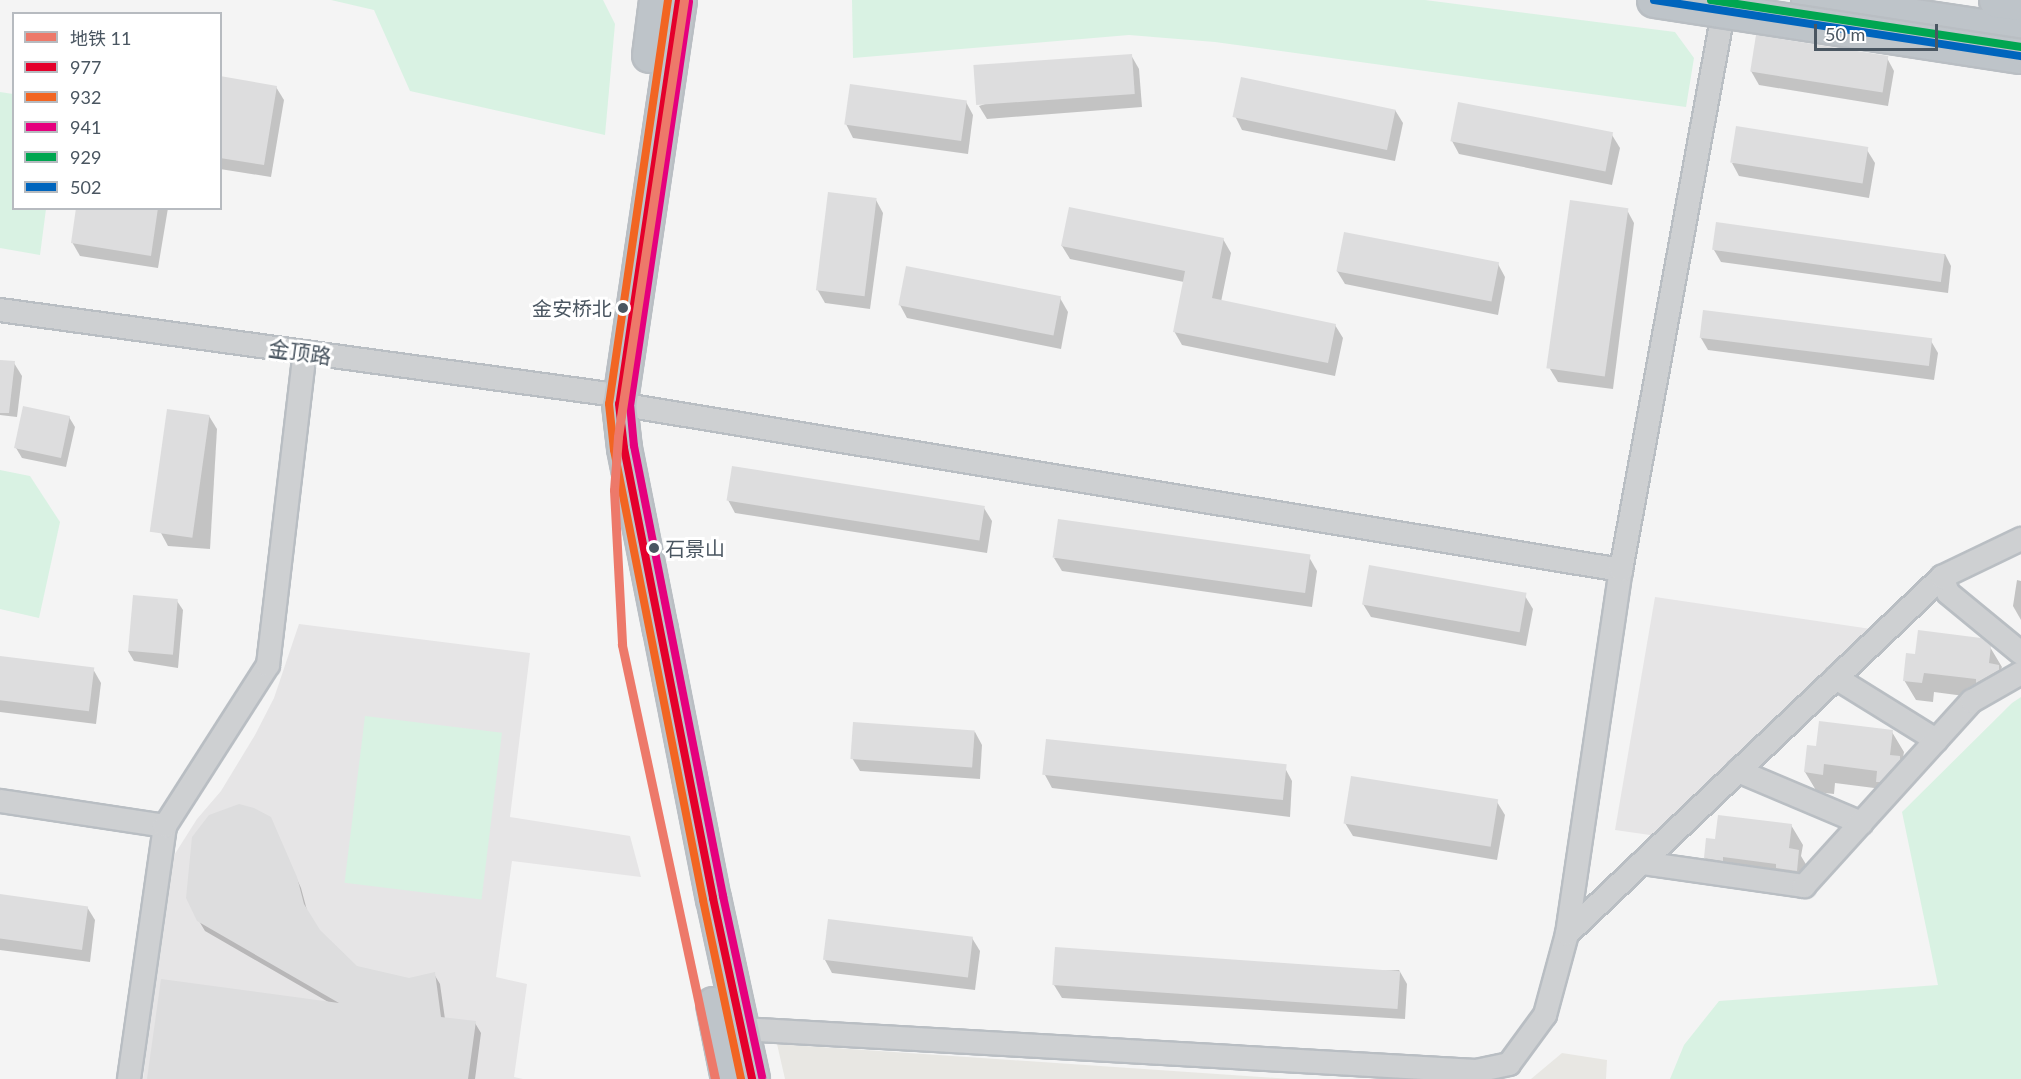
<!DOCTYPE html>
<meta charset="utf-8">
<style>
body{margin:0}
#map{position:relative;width:2021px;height:1079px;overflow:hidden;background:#f4f4f4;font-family:Lato,"Noto Sans SC",sans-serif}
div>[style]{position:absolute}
.commercial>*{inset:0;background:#e8e7e3}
.education>*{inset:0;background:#e6e5e6}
.green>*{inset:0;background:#d9f2e3;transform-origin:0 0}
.shadow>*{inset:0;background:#0003}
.building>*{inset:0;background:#ddddde;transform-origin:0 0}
.roads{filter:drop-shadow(2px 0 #b9bec3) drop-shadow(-2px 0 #b9bec3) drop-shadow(0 2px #b9bec3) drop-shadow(0 -2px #b9bec3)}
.minor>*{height:22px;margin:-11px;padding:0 11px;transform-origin:11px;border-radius:11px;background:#ced0d2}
.highway>*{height:33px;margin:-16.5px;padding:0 16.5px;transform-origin:16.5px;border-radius:16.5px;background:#bec4c9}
.bridges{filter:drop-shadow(2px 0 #b9bec3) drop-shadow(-2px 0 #b9bec3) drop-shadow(0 2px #b9bec3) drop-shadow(0 -2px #b9bec3)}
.highway-bridge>*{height:33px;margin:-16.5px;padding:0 16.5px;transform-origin:16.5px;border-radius:16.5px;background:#bec4c9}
.bus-1>*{height:8px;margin:-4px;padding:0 4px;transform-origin:4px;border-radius:4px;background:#e4002b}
.bus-2>*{height:8px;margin:-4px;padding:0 4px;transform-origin:4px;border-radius:4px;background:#f26522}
.bus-3>*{height:8px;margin:-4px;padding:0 4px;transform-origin:4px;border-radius:4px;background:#e5007d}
.bus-4>*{height:8px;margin:-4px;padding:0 4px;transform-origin:4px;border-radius:4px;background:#00a651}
.bus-5>*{height:8px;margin:-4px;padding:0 4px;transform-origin:4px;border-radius:4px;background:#0065bd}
.metro-1>*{height:9px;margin:-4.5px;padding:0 4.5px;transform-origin:4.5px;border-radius:4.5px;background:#ed796a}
.dots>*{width:16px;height:16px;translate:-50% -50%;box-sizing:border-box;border:3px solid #fff;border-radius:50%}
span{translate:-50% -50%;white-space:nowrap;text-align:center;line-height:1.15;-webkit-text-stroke:6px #fff;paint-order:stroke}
.bus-label{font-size:20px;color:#4a5661}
.right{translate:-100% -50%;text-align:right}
.left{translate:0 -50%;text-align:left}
.street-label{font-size:21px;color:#4a5661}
.legend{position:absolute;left:12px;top:12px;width:210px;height:198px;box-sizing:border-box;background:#fff;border:2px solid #b7bbc0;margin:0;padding:8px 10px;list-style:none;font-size:18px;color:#4a5661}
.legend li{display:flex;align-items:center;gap:12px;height:30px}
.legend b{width:30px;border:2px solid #b7bbc0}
.scale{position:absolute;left:1814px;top:24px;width:124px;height:27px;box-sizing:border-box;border:3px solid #4a5661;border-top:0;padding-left:8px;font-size:18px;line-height:21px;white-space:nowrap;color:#4a5661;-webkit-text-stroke:4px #fff;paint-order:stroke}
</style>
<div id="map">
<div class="commercial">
<div style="clip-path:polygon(777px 1044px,1291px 1079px,785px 1079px)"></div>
<div style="clip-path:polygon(1562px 1053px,1607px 1060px,1606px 1079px,1531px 1079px)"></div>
</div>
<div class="education">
<div style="clip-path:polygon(1655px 597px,1871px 629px,1657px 836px,1615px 830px)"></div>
<div style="clip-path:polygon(299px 624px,530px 653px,510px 817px,630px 836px,641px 877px,512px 861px,496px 977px,527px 984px,514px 1077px,523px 1079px,143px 1079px,164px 894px,171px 860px,197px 819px,221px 791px,255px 735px,274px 698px)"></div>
</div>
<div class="green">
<div style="clip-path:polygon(331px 0,603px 0,615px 24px,605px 135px,410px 91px,374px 10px)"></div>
<div style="clip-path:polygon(852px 0,1425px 0,1675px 32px,1694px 58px,1686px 107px,1215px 42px,1129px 35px,853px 58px)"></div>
<div style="clip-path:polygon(0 92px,13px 94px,14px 208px,46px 209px,40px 255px,0 248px)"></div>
<div style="clip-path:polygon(0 470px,30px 476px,60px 522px,39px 618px,0 609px)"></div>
<div style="clip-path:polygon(2021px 697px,2021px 1079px,1670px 1079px,1684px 1045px,1719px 1001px,1938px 985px,1902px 812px,2012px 703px)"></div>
<div style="left:365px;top:716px;width:138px;height:168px;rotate:7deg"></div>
</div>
<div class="shadow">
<div style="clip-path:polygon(1131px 55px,1139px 69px,1142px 107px,987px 119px,979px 106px)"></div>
<div style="clip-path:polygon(1887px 58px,1894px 71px,1888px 106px,1759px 85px,1751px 71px)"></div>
<div style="clip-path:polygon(220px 78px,276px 87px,284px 100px,271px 177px,220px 169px)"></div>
<div style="clip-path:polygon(966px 102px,973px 115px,968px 154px,853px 138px,846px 124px)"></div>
<div style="clip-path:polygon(1395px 110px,1403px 123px,1395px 161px,1242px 130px,1235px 116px)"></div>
<div style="clip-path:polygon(1612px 135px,1620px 148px,1612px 185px,1459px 154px,1452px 141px)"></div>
<div style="clip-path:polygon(1867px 150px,1875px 163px,1869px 198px,1739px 176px,1732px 163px)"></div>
<div style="clip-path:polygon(876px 200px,883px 213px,870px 309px,825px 303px,817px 289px)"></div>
<div style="clip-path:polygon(78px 208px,168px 208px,158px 268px,80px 256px,72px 242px)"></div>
<div style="clip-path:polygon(1627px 210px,1634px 223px,1613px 389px,1558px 382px,1550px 369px)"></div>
<div style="clip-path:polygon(1223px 239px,1231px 253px,1221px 302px,1335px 325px,1343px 338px,1335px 376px,1182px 345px,1174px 331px,1184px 282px,1070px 259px,1062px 246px)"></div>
<div style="clip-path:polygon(1714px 250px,1945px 254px,1951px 266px,1948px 293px,1721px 262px)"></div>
<div style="clip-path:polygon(1498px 264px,1505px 277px,1498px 315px,1345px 284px,1337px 271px)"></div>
<div style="clip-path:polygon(1060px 298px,1068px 312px,1061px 349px,907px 318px,900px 305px)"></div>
<div style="clip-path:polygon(1701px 338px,1931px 341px,1938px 353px,1934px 380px,1708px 350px)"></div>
<div style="clip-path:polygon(0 361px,14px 363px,22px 376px,17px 417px,0 415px)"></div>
<div style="clip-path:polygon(209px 416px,217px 429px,210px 549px,168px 546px,161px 533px)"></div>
<div style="clip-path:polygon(69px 417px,75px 427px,66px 467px,22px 458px,16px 448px)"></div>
<div style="clip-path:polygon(728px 500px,984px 508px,992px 521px,987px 553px,735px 513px)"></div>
<div style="clip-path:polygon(1309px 557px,1317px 571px,1312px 607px,1062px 571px,1054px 558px)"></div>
<div style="clip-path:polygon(2017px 580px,2021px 581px,2021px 620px,2013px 606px)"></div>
<div style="clip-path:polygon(1525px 596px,1533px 609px,1526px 646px,1371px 617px,1363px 604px)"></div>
<div style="clip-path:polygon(177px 601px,183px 610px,178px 668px,134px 661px,128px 651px)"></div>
<div style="clip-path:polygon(1990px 647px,2002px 667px,1987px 699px,1934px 692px,1933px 702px,1916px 700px,1904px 680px,1916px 656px)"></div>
<div style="clip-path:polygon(0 658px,93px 669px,101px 683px,96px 724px,0 712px)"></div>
<div style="clip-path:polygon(975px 732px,982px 745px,980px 779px,860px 771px,852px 758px)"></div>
<div style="clip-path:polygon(1892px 732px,1904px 752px,1902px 763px,1882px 789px,1835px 783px,1834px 794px,1817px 792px,1805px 772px,1817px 747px)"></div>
<div style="clip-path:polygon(1285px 768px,1292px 781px,1290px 817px,1052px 788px,1045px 775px)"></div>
<div style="clip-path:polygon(1497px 802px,1505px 815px,1497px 860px,1353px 836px,1345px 823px)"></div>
<div style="clip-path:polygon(270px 819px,301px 888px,308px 914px,319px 930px,357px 967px,409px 979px,434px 974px,440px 984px,445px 1019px,475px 1023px,481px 1033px,475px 1079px,149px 1079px,330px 1003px,205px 931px,199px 921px)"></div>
<div style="clip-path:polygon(1791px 825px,1803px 845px,1801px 856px,1810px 871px,1807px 890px,1717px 878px,1705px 858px,1716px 841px)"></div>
<div style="clip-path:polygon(0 896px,87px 907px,95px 920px,90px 962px,0 950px)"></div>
<div style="clip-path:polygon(972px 938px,980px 951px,975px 990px,832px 973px,825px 960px)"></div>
<div style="clip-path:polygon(1399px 970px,1407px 984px,1405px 1019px,1062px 998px,1054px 985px)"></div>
</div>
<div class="building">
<div style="left:1756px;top:35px;width:134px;height:37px;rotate:9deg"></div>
<div style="left:1132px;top:54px;width:40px;height:159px;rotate:86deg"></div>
<div style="clip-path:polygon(220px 76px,277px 86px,264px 165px,220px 158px)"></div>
<div style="left:1241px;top:77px;width:158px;height:41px;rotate:12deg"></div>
<div style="left:850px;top:84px;width:118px;height:41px;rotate:8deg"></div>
<div style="left:1458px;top:102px;width:158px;height:40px;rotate:11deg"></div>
<div style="left:1736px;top:126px;width:134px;height:37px;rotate:9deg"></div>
<div style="left:828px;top:192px;width:49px;height:99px;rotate:7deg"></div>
<div style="left:1570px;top:200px;width:59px;height:170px;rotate:8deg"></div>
<div style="clip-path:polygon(1069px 207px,1224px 238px,1212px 298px,1336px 324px,1328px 363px,1173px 332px,1185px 271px,1061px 246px)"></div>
<div style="clip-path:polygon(76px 208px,158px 208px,151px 256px,71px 243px)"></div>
<div style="left:1716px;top:222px;width:231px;height:28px;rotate:8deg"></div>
<div style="left:1344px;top:232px;width:158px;height:40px;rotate:11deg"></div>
<div style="left:906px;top:266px;width:158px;height:40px;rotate:11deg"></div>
<div style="left:1703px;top:310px;width:231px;height:28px;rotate:7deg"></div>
<div style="clip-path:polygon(0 360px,15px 361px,9px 413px,0 413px)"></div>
<div style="left:23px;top:406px;width:48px;height:43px;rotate:12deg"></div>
<div style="left:167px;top:409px;width:43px;height:124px;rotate:8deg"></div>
<div style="left:732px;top:466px;width:256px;height:35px;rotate:9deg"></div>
<div style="left:1058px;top:519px;width:255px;height:39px;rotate:8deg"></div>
<div style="left:1369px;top:565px;width:160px;height:40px;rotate:10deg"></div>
<div style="left:133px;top:595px;width:45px;height:56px;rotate:5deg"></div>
<div style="clip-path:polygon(1918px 630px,1981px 638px,1991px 646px,1989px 663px,1999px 665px,1999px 670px,1976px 683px,1976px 679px,1924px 673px,1922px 683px,1903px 681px,1906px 653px,1915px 654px)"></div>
<div style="left:0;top:656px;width:95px;height:44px;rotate:7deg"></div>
<div style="clip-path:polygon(1819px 721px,1893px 730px,1890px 755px,1900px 756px,1900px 760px,1880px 782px,1876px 782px,1877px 771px,1824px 764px,1823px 775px,1804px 772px,1807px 745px,1816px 746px)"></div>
<div style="left:853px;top:722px;width:122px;height:37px;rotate:4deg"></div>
<div style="left:1046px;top:739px;width:242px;height:36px;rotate:6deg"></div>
<div style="left:1351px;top:776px;width:149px;height:48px;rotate:9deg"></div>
<div style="clip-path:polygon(239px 804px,254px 808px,271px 817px,297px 877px,304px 904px,320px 930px,357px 966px,409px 978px,435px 972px,441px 1017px,476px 1021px,468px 1079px,147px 1079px,161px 979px,339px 1003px,197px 921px,186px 898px,192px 837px,209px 815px)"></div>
<div style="clip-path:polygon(1718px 815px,1792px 824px,1789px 848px,1799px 850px,1797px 871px,1776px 868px,1776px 864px,1723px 857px,1723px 861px,1704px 858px,1706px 838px,1715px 839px)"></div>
<div style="left:0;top:894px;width:89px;height:44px;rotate:8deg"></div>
<div style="left:828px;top:919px;width:146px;height:41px;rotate:7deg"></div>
<div style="left:1055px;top:947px;width:346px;height:38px;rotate:4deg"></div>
</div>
<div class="roads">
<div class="minor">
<div style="left:0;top:310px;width:607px;rotate:7.86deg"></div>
<div style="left:619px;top:404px;width:1016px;rotate:9.41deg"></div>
<div style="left:1942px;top:577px;width:17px;rotate:69deg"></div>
<div style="left:1948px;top:593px;width:94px;rotate:39.4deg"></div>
<div style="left:1836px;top:678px;width:118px;rotate:31.8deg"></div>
<div style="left:1738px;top:771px;width:134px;rotate:22.9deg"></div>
<div style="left:0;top:801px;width:167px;rotate:8.6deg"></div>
<div style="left:1642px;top:863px;width:164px;rotate:8.1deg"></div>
<div style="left:1804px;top:886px;width:250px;rotate:-47.8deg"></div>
<div style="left:1972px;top:701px;width:56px;rotate:-29.7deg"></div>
<div style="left:1567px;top:934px;width:368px;rotate:-81.6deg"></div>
<div style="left:1621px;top:570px;width:577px;rotate:-79.62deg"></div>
<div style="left:741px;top:1029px;width:736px;rotate:3.27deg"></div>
<div style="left:1476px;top:1071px;width:34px;rotate:-12deg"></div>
<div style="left:1509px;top:1064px;width:61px;rotate:-53.7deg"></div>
<div style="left:1545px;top:1015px;width:84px;rotate:-74.8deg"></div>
<div style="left:1567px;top:934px;width:518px;rotate:-43.59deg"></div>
<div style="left:1942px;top:577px;width:88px;rotate:-25.7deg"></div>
<div style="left:129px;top:1079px;width:256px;rotate:-81.9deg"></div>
<div style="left:165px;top:826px;width:191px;rotate:-57.4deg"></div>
<div style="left:268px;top:665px;width:315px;rotate:-83.3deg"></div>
</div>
<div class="highway">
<div style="left:679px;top:0;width:408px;rotate:98.4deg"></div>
<div style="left:619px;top:404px;width:44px;rotate:83.5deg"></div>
<div style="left:624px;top:448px;width:185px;rotate:78.8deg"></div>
<div style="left:660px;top:629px;width:274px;rotate:78.9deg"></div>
<div style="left:713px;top:898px;width:185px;rotate:77.8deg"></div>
<div style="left:1808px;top:0;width:215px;rotate:8.5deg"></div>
<div style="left:1996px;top:0;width:25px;rotate:7deg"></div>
<div style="left:649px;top:55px;width:55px;rotate:-82.7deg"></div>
<div style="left:713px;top:1004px;width:76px;rotate:78.7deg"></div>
</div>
</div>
<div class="bridges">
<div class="highway-bridge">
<div style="left:1654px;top:0;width:371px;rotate:8.7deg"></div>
</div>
</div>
<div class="bus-1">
<div style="left:679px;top:0;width:408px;rotate:98.4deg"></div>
<div style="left:619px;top:404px;width:44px;rotate:83.5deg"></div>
<div style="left:624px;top:448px;width:459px;rotate:78.8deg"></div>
<div style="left:713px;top:898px;width:185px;rotate:77.8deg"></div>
</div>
<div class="bus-2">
<div style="left:668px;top:0;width:408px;rotate:98.3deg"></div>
<div style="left:609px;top:404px;width:46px;rotate:83.8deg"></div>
<div style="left:614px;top:450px;width:459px;rotate:78.8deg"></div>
<div style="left:703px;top:900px;width:183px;rotate:78deg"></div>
</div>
<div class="bus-3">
<div style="left:689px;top:2px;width:406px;rotate:98.3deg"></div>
<div style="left:630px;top:404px;width:42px;rotate:84.6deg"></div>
<div style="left:634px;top:446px;width:459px;rotate:78.8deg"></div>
<div style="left:723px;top:896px;width:185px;rotate:77.8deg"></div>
</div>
<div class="bus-4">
<div style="left:1711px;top:0;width:314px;rotate:8.6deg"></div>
</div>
<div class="bus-5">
<div style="left:1654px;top:0;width:371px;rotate:8.7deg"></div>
</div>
<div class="metro-1">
<div style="left:684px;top:0;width:442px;rotate:98.6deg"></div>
<div style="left:618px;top:437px;width:53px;rotate:94.3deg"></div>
<div style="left:614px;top:490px;width:155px;rotate:87deg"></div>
<div style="left:622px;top:645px;width:444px;rotate:77.9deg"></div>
</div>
<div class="dots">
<div style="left:623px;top:308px;background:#4a5661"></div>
<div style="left:654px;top:548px;background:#4a5661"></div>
</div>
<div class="bus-label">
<span class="right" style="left:612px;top:308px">金安桥北</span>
<span class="left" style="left:665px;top:548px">石景山</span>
</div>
<div class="street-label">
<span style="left:300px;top:352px;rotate:8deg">金顶路</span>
</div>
<ul class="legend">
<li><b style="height:8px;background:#ed796a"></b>地铁 11</li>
<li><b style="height:8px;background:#e4002b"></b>977</li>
<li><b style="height:8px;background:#f26522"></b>932</li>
<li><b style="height:8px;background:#e5007d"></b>941</li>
<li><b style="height:8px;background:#00a651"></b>929</li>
<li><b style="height:8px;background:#0065bd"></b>502</li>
</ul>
<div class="scale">50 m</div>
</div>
